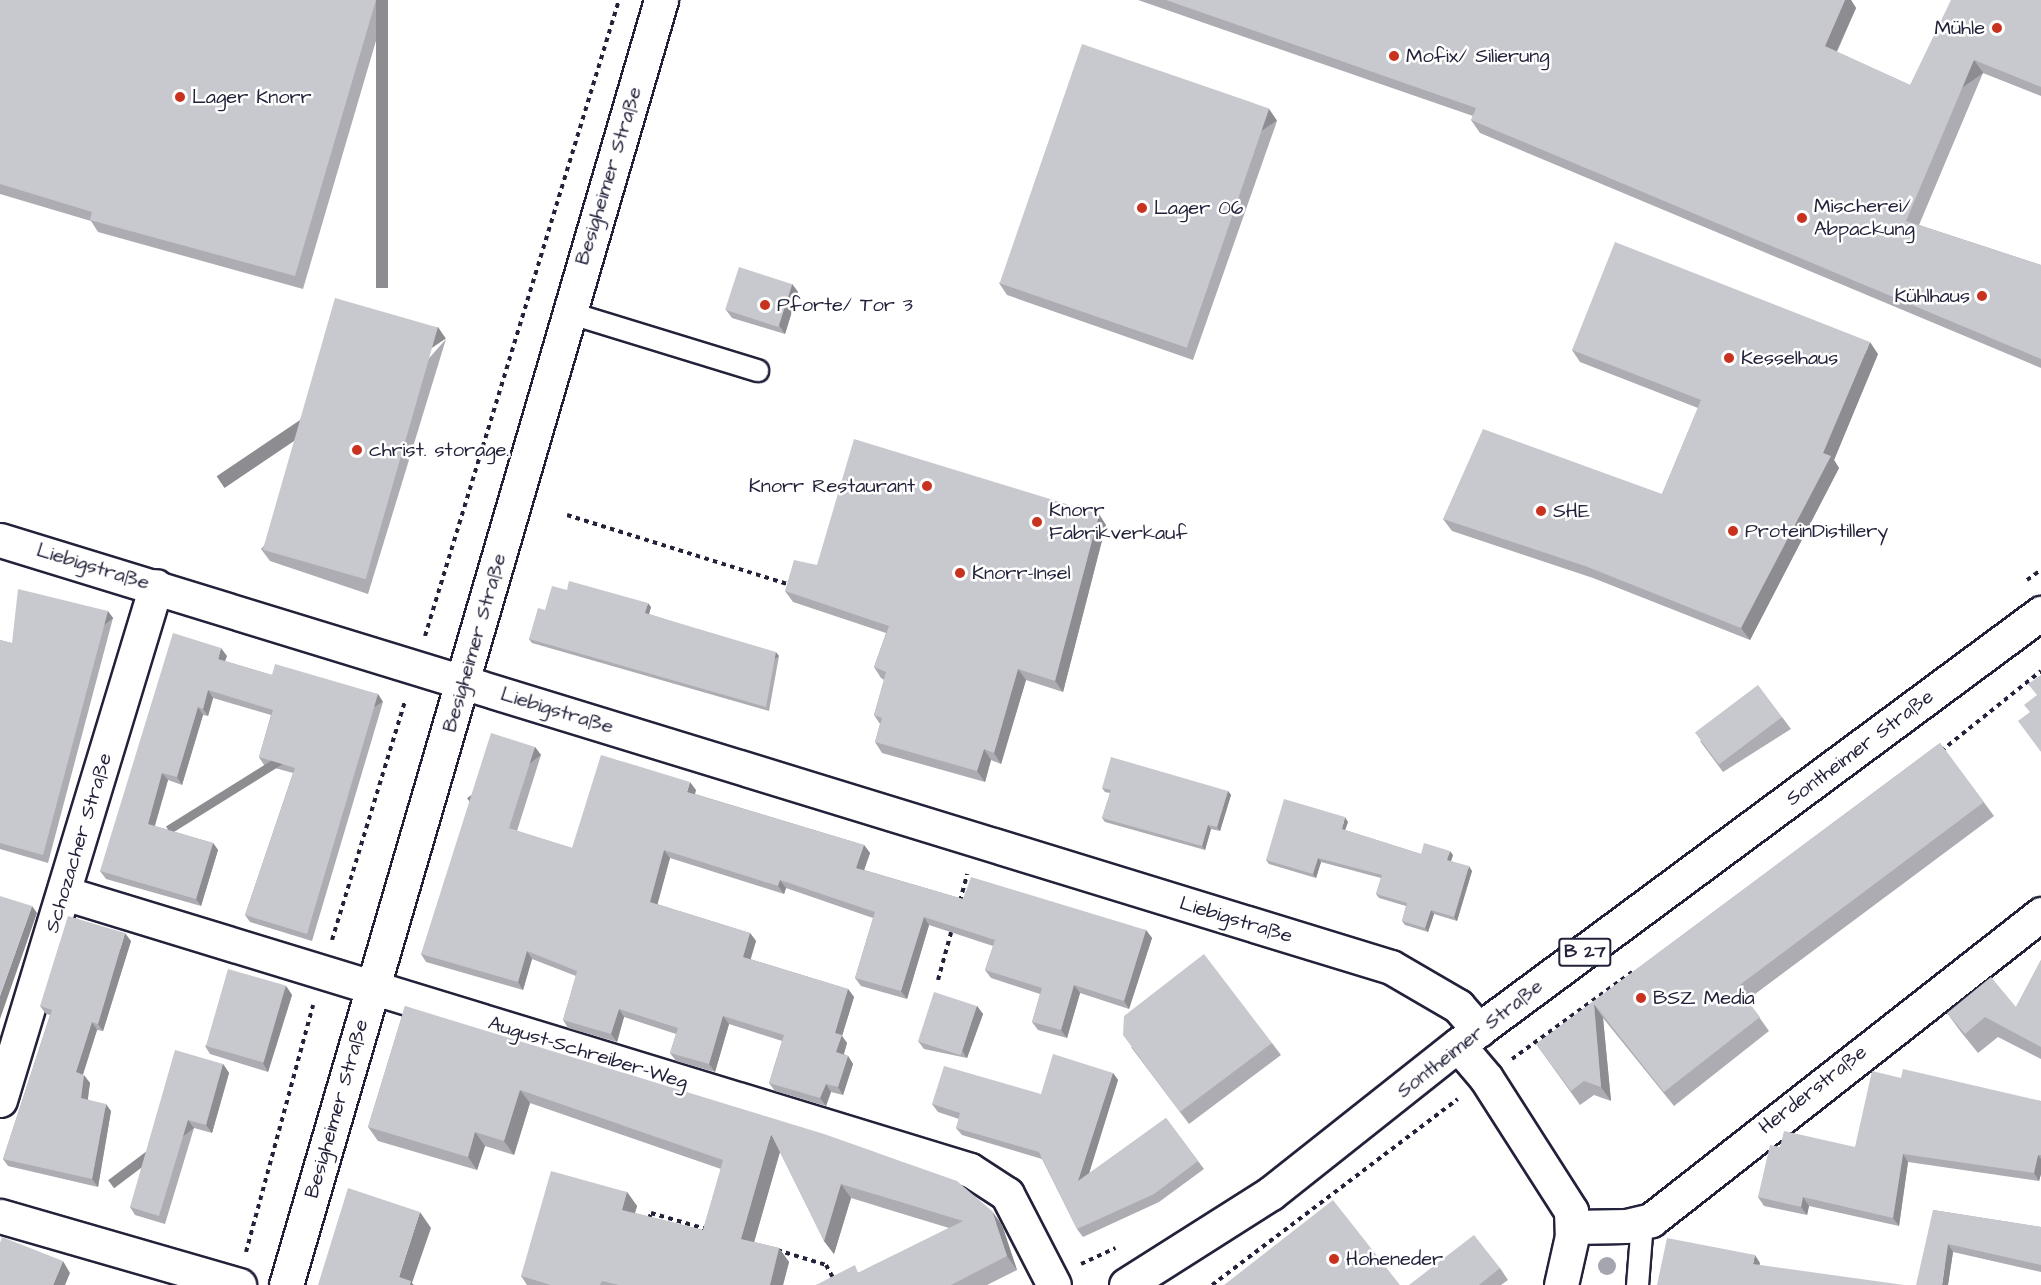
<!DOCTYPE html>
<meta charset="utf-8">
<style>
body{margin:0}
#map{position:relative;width:2041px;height:1285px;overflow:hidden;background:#fff;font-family:"Architects Daughter",sans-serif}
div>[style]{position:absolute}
.path>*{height:4px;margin-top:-2px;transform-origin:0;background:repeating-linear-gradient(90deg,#22223b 0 4.5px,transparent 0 9px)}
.roads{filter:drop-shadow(2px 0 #22223b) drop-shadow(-2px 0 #22223b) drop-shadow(0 2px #22223b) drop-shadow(0 -2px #22223b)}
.service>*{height:21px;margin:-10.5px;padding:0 10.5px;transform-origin:10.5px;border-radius:10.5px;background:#fff}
.minor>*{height:33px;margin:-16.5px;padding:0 16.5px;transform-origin:16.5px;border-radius:16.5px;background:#fff}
.tertiary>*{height:33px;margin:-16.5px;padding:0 16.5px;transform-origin:16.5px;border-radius:16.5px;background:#fff}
.primary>*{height:33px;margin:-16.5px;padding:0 16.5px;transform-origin:16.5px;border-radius:16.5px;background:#fff}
.trees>*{width:18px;height:18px;margin:-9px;border-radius:50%;background:#a5a5af}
.wall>*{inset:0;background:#acacb2}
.shaded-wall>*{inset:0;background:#8c8c91;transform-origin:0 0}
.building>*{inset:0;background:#c8c8cf;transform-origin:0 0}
.dots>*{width:16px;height:16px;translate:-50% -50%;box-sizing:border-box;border:3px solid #fff;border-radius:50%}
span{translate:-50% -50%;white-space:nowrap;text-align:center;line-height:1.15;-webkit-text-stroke:5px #fff;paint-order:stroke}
.shield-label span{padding:2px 4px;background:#fff;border:2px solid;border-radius:4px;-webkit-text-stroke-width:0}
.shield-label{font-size:18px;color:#22223b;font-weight:700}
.poi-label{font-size:20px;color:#22223b}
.right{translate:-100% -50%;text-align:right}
.left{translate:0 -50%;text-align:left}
.street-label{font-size:20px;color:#22223b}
</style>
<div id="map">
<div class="path">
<div style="left:567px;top:515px;width:235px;rotate:17.4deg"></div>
<div style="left:2027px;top:580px;width:17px;rotate:-36deg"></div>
<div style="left:425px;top:636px;width:665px;rotate:-73.04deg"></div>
<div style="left:1941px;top:751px;width:128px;rotate:-38.7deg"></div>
<div style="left:960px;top:901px;width:28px;rotate:-75deg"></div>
<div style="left:332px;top:940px;width:250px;rotate:-73deg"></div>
<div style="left:938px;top:980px;width:53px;rotate:-74.6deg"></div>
<div style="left:1512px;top:1059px;width:152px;rotate:-35.9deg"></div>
<div style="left:649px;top:1219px;width:6px;rotate:-72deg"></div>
<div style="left:651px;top:1213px;width:57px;rotate:16.2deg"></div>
<div style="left:777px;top:1250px;width:51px;rotate:17deg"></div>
<div style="left:826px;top:1265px;width:23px;rotate:61deg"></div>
<div style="left:246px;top:1252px;width:256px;rotate:-74.8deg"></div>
<div style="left:1081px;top:1264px;width:38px;rotate:-25deg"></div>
<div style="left:1212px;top:1285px;width:308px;rotate:-37.1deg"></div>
</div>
<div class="roads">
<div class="service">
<div style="left:568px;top:312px;width:198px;rotate:17.1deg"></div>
<div style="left:1637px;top:1285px;width:63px;rotate:-85.5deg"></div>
</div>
<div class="minor">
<div style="left:0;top:540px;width:1455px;rotate:17.07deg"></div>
<div style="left:1391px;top:967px;width:78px;rotate:30.2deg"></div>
<div style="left:1458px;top:1006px;width:32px;rotate:49deg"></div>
<div style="left:64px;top:893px;width:947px;rotate:17deg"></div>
<div style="left:970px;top:1170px;width:44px;rotate:33deg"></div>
<div style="left:1007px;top:1194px;width:102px;rotate:62.7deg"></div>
<div style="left:1458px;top:1045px;width:43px;rotate:49.7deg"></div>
<div style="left:1486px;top:1078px;width:158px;rotate:57.4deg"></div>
<div style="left:1571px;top:1211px;width:25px;rotate:88deg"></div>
<div style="left:1572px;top:1236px;width:50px;rotate:102.7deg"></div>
<div style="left:0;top:1100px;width:537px;rotate:-73.12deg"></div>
<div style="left:0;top:1216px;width:249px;rotate:16.1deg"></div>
<div style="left:1572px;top:1227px;width:54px;rotate:-1.1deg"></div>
<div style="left:1626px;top:1226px;width:26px;rotate:-13deg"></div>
<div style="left:1651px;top:1220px;width:496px;rotate:-38.1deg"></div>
</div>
<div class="tertiary">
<div style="left:286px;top:1285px;width:1339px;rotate:-73.73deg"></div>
</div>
<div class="primary">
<div style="left:1126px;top:1285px;width:172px;rotate:-32.4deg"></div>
<div style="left:1271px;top:1193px;width:238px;rotate:-38.4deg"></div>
<div style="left:1458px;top:1045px;width:726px;rotate:-36.54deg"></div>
</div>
</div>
<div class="trees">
<div style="left:1607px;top:1266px"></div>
</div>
<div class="wall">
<div style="clip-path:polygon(0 0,388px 0,303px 289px,98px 232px,91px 221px,0 194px)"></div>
<div style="clip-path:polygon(1138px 0,1851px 0,1856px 8px,1837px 52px,1910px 85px,2041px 0,2041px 96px,1983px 73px,1919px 225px,2041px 265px,2041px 368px,1480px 133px,1471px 120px,1473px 116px)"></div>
<div style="clip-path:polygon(1269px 109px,1277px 121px,1193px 360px,1007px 295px,999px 283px)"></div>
<div style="clip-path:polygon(792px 284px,798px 292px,785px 334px,732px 318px,726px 310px)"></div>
<div style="clip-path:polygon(446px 339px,368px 594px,270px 561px,261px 549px)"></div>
<div style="clip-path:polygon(1572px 350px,1878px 354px,1834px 460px,1839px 468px,1750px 640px,1593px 578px,1452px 531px,1443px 519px,1662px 494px,1698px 408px,1580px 362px)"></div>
<div style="clip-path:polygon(1106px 525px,1063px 692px,1026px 680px,1001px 764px,991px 760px,985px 782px,882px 753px,875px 742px,880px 724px,874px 715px,884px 680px,881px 678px,874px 667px,886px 633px,793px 602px,785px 591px,817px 565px)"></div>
<div style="clip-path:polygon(567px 590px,651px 607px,649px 614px,779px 656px,769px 711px,532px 643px,529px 639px,545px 610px)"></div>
<div style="clip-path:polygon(113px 618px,48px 863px,0 849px,0 640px,12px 643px)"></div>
<div style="clip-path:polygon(227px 656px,225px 661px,272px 675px,378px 694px,383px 702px,312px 941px,250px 922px,245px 915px,293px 773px,264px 765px,259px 757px,271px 715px,213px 698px,208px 716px,203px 715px,182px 785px,168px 780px,155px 826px,213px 843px,218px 850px,201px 906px,106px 879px,100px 871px)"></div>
<div style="clip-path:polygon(1782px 717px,1791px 729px,1723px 772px,1700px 741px)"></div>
<div style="clip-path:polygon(1940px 743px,1994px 816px,1747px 1000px,1769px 1031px,1674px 1106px,1603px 1018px,1611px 1101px,1594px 1095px,1580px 1105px,1536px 1044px)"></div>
<div style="clip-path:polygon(535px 747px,541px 755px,517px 831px,572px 848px,696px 790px,695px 794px,864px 845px,870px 853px,864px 870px,963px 899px,1146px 930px,1152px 938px,1129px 1009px,1080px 993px,1067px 1038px,1038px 1030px,1032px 1022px,1040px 994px,991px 978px,985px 970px,993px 946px,929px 925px,907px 999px,861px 986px,855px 978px,873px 918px,786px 888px,784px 894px,670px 858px,657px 904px,750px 933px,756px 941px,750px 959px,848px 989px,854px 997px,842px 1036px,847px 1043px,844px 1054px,848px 1056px,853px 1064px,843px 1095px,831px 1092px,826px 1106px,775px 1091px,769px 1083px,782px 1041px,729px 1024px,715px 1072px,676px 1061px,670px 1053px,676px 1034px,624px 1017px,617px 1042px,568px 1028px,563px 1020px,576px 976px,532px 959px,523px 990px,426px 962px,421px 954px)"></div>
<div style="clip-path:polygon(1102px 788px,1228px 791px,1231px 795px,1220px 831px,1211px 829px,1205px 850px,1105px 822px,1102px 818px,1110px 793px,1105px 792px)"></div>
<div style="clip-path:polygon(1348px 822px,1345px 830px,1421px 854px,1453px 855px,1451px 861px,1472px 871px,1457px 921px,1434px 914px,1428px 932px,1405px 925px,1402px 921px,1406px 906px,1379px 898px,1376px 894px,1381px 878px,1321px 862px,1316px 878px,1269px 864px,1266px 860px)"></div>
<div style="clip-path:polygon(131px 941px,103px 1031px,97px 1030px,83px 1075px,90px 1083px,87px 1099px,111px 1111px,98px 1187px,8px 1166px,3px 1159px,50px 1015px,46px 1014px,40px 1006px)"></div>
<div style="clip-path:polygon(2041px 960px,2041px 1059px,1998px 1037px,1978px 1053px,1961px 1032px,1947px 1013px,2016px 1007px)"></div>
<div style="clip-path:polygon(286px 986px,292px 995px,268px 1072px,210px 1054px,205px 1046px)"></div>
<div style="clip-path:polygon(405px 1006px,1002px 1225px,1017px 1270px,987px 1285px,816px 1285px,860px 1272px,949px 1228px,851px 1198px,834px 1254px,824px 1241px,780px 1152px,754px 1242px,779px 1248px,789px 1262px,783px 1285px,527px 1285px,521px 1276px,627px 1192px,637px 1206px,635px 1213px,703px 1230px,721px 1169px,530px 1103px,514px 1155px,485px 1146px,477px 1170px,378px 1141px,368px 1127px)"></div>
<div style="clip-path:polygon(977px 1006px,983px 1014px,967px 1058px,924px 1049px,918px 1041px)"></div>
<div style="clip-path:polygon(1272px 1043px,1281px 1055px,1189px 1124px,1131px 1047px)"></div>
<div style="clip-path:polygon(223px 1064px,229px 1073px,212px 1133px,194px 1128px,165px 1224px,135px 1215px,130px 1207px)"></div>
<div style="clip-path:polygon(1113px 1073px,1118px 1080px,1089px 1174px,1166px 1118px,1204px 1169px,1159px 1202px,1083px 1237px,1077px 1229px,1042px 1159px,962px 1135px,956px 1128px,959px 1119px,938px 1112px,932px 1104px,1041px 1094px)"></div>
<div style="clip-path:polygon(1901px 1078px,2041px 1101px,2041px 1174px,2039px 1181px,1908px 1162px,1899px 1226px,1809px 1206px,1807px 1215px,1764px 1206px,1758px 1197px,1780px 1147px,1855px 1147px)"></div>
<div style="clip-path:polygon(1933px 1210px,2041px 1227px,2041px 1272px,1953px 1252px,1948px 1285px)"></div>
<div style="clip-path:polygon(1500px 1268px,1508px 1280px,1501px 1285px,1409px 1285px)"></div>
</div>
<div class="shaded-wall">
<div style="left:376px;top:0;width:12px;height:288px"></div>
<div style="clip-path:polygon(1845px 0,1851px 0,1856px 8px,1833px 59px,1825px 46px)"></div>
<div style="left:1974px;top:60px;width:16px;height:175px;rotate:55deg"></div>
<div style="left:1269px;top:109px;width:14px;height:254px;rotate:56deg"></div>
<div style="clip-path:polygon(792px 284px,798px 292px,785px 334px,779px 325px)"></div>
<div style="left:438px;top:327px;width:14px;height:267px;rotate:56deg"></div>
<div style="clip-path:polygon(1870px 342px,1878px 354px,1834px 460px,1839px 468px,1750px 640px,1741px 628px,1823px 453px)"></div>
<div style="clip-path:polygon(1099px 514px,1106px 525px,1063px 692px,1055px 681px)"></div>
<div style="clip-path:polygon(648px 603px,651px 607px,648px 617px,645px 613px)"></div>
<div style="left:108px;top:611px;width:9px;height:253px;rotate:54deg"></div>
<div style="clip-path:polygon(221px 648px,227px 656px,223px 666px,218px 659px)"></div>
<div style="left:776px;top:652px;width:5px;height:56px;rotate:53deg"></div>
<div style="clip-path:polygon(1018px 669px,1026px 680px,1001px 764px,994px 753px)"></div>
<div style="clip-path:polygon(208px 690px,213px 698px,208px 716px,203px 709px)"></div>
<div style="left:378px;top:694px;width:9px;height:250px;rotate:58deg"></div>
<div style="clip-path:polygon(198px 707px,203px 715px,182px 785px,177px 777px)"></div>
<div style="left:535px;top:747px;width:10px;height:85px;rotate:53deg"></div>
<div style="clip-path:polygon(984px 749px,991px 760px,985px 782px,977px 771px)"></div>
<div style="clip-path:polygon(162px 773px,168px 780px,153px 831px,148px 824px)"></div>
<div style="clip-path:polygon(690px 782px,696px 790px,693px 800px,687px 792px)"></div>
<div style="clip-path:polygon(1228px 791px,1231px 795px,1220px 831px,1217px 827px)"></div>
<div style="clip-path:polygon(1345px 817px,1348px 822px,1344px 833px,1342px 829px)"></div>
<div style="clip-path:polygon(1208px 825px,1211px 829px,1205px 850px,1202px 846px)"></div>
<div style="clip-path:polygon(213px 843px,218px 850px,201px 906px,196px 899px)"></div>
<div style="clip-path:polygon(864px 845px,870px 853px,862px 876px,856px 868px)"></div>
<div style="clip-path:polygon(664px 850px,670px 858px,656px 910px,650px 902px)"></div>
<div style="clip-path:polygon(1450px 851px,1453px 855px,1450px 864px,1447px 860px)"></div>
<div style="clip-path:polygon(1318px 858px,1321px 862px,1316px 878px,1313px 874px)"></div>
<div style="clip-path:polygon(1469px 866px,1472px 871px,1457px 921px,1454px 917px)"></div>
<div style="clip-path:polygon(780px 880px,786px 888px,784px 894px,778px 886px)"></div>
<div style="clip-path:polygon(32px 906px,37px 913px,0 1019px,0 996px)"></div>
<div style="clip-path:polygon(1431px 910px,1434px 914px,1428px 932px,1425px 928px)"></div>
<div style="clip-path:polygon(924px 917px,929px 925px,907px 999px,901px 991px)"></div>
<div style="clip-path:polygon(1146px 930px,1152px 938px,1129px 1009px,1124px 1001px)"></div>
<div style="clip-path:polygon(125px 933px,131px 941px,103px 1031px,98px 1024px)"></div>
<div style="clip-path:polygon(750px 933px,756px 941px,749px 965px,743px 957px)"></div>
<div style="clip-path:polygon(527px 951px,532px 959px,523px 990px,518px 982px)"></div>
<div style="clip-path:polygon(1074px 985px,1080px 993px,1067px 1038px,1061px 1030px)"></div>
<div style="clip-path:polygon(286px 986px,292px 995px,268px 1072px,263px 1063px)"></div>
<div style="clip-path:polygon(848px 989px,854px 997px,842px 1036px,847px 1043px,842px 1060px,836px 1052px,835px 1033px)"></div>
<div style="clip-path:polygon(1594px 1004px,1603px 1018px,1611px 1101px,1601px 1087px)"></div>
<div style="clip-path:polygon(977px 1006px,983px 1014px,967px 1058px,962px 1050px)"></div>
<div style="clip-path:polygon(619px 1009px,624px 1017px,617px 1042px,611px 1034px)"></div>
<div style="clip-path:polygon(723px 1016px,729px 1024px,715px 1072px,709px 1064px)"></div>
<div style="clip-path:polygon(92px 1022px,97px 1030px,81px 1080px,76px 1072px)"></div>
<div style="clip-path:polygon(848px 1056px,853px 1064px,843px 1095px,838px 1087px)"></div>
<div style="clip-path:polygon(223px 1064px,229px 1073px,212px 1133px,206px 1125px)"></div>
<div style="clip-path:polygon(1113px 1073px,1118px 1080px,1084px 1189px,1078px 1181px)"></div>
<div style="clip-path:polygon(84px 1075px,90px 1083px,87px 1106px,81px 1098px)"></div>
<div style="clip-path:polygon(826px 1084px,831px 1092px,826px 1106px,820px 1098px)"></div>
<div style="clip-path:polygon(520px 1090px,530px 1103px,514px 1155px,504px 1141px)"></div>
<div style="clip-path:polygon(106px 1104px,111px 1111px,98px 1187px,92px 1179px)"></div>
<div style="left:188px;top:1120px;width:10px;height:100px;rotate:53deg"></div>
<div style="clip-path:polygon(475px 1132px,485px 1146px,477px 1170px,468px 1157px)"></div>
<div style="clip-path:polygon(771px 1134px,781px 1148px,751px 1253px,741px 1239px)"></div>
<div style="clip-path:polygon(1903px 1154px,1908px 1162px,1899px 1226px,1893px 1218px)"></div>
<div style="clip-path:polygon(2038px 1155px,2041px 1159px,2041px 1174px,2039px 1181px,2034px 1173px)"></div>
<div style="clip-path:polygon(841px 1184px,851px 1198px,834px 1254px,824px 1241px)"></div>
<div style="clip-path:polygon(627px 1192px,637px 1206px,632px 1223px,622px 1210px)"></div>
<div style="clip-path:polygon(1803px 1197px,1809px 1206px,1807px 1215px,1801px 1207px)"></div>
<div style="clip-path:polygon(992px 1211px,1002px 1225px,1017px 1270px,1007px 1256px)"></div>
<div style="clip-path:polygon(420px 1212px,431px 1228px,412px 1283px,414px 1285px,404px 1285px,399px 1277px)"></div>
<div style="clip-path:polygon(1948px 1244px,1953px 1252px,1948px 1285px,1942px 1285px)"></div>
<div style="clip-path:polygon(779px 1248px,789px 1262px,783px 1285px,770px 1285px)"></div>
<div style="clip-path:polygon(1755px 1255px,1760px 1263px,1758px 1272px,1753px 1264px)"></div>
<div style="clip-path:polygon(63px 1261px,70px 1273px,65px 1285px,53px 1285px)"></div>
</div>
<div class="building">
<div style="clip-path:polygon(0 0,376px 0,295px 276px,90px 220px,92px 212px,0 184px)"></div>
<div style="clip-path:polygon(1166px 0,1845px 0,1825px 46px,1910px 85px,1951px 0,2041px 0,2041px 87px,1974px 60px,1906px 221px,2041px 265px,2041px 359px,1471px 120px,1476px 108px)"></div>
<div style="left:1082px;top:44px;width:198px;height:253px;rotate:19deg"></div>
<div style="clip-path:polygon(1615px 242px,1870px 342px,1823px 453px,1831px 456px,1741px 628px,1585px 566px,1443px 519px,1483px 429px,1662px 494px,1701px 400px,1572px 350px)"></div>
<div style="left:739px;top:267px;width:56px;height:45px;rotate:18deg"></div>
<div style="left:335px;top:298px;width:107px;height:262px;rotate:16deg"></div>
<div style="clip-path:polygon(854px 439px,1099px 514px,1055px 681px,1018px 669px,994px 753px,984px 749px,977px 771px,875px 742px,882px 718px,874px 715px,886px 672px,874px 667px,889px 626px,785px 591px,794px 560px,817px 565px)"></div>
<div style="clip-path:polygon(569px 581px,648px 603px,645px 613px,776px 652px,766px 707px,529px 639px,538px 608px,545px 610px,552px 586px,567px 590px)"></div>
<div style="clip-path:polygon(18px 589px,108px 611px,43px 855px,0 843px,0 640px,12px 643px)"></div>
<div style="clip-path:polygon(173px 633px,221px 648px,218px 659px,272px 675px,275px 664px,378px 694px,307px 934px,245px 915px,295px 768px,259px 757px,273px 710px,208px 690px,203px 709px,198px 707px,177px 777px,162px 773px,148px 824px,213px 843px,196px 899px,100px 871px)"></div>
<div style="clip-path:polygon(2041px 675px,2041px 752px,2018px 721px,2030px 712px,2024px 705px,2037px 695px,2028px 684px)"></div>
<div style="left:1758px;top:685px;width:40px;height:79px;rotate:53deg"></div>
<div style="clip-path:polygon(491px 733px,535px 747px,509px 828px,572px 848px,601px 755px,690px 782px,687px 792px,864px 845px,856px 868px,963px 899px,971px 877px,1146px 930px,1124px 1001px,1074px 985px,1061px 1030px,1032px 1022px,1042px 988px,985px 970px,995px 940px,924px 917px,901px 991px,855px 978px,875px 912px,780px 880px,778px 886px,664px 850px,650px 902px,750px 933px,743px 957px,848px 989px,835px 1033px,842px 1035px,836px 1052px,848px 1056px,838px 1087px,826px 1084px,820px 1098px,769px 1083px,784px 1035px,723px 1016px,709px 1064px,670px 1053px,678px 1028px,619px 1009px,611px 1034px,563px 1020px,577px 971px,527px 951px,518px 982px,421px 954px)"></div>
<div style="clip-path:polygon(1940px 743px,1984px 802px,1737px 987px,1760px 1017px,1664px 1092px,1594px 1004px,1601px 1087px,1584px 1081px,1571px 1091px,1536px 1044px)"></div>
<div style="clip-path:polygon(1111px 757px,1228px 791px,1217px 827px,1208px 825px,1202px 846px,1102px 818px,1111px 790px,1102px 788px)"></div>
<div style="clip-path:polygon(1284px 799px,1345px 817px,1342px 829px,1421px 854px,1424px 843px,1450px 851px,1447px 860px,1469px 866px,1454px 917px,1431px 910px,1425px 928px,1402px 921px,1407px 903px,1376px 894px,1382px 875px,1318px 858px,1313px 874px,1266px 860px)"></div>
<div style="clip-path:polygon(0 896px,32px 906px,0 996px)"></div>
<div style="clip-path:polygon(68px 916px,125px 933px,98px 1024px,92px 1022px,76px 1072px,84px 1075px,81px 1098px,106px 1104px,92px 1179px,3px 1159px,52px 1010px,40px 1006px)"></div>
<div style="clip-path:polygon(1204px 954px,1272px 1043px,1180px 1112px,1123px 1035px,1124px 1016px)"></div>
<div style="clip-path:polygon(2041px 960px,2041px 1047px,1985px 1017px,1965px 1034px,1947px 1013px,1991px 977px,2016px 1007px)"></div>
<div style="left:228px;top:969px;width:60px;height:80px;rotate:16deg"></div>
<div style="left:934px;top:992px;width:45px;height:52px;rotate:18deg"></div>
<div style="clip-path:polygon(405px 1006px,824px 1134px,957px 1181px,992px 1211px,1007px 1256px,951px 1285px,816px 1285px,855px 1265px,858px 1273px,963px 1221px,841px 1184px,824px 1241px,771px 1134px,741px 1239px,779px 1248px,770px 1285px,619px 1285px,602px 1281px,600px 1285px,551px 1285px,521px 1276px,551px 1171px,627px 1192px,622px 1210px,703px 1230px,723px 1160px,520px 1090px,504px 1141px,475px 1132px,468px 1157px,368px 1127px)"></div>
<div style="clip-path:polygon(175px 1050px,223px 1064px,206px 1125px,188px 1120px,159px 1216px,130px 1207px)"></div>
<div style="clip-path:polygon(1053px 1054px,1113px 1073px,1078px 1181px,1166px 1118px,1198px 1161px,1154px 1194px,1077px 1229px,1039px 1152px,956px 1128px,960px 1113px,932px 1104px,944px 1066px,1041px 1094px)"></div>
<div style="clip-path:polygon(1903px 1069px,2041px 1101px,2041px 1155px,2038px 1155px,2034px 1173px,1903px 1154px,1893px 1218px,1803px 1197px,1801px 1207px,1758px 1197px,1770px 1145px,1780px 1147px,1784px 1131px,1855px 1147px,1872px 1071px,1901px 1078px)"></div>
<div style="clip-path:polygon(348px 1188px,420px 1212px,399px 1277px,411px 1281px,410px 1285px,318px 1285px)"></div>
<div style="clip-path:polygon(1333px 1200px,1400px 1285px,1224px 1285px)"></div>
<div style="clip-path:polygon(1933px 1210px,2041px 1227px,2041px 1265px,1948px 1244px,1942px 1285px,1916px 1285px)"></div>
<div style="clip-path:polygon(1474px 1235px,1500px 1268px,1479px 1285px,1409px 1285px)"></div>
<div style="clip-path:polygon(2px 1237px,63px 1261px,53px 1285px,0 1285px,0 1243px)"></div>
<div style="clip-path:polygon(1667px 1238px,1755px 1255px,1753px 1264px,1904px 1285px,1657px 1285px)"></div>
</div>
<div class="dots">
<div style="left:1997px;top:28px;background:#c8321e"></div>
<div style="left:1394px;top:56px;background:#c8321e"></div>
<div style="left:180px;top:97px;background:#c8321e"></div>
<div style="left:1142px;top:208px;background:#c8321e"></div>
<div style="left:1802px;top:218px;background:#c8321e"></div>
<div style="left:1982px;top:296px;background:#c8321e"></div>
<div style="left:765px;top:305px;background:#c8321e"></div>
<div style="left:1729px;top:358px;background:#c8321e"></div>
<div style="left:357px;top:450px;background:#c8321e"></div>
<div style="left:927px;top:486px;background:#c8321e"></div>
<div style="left:1541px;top:511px;background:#c8321e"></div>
<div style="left:1037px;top:522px;background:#c8321e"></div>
<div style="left:1733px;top:531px;background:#c8321e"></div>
<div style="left:960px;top:573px;background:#c8321e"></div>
<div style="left:1641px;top:998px;background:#c8321e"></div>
<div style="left:1334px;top:1259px;background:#c8321e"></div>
</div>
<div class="shield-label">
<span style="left:1585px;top:952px">B 27</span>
</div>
<div class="poi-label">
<span class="right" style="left:1985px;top:28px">Mühle</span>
<span class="left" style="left:1406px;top:56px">Mofix/ Silierung</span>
<span class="left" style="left:192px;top:97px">Lager Knorr</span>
<span class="left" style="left:1814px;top:218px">Mischerei/<br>Abpackung</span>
<span class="left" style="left:1154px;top:208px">Lager 06</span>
<span class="right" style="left:1970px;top:296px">Kühlhaus</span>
<span class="left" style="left:777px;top:305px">Pforte/ Tor 3</span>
<span class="left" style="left:1741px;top:358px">Kesselhaus</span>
<span class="left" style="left:369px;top:450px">christ. storage.</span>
<span class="right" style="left:915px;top:486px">Knorr Restaurant</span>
<span class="left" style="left:1049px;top:522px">Knorr<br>Fabrikverkauf</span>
<span class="left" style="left:1553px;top:511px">SHE</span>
<span class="left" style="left:1745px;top:531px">ProteinDistillery</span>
<span class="left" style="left:972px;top:573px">Knorr-Insel</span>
<span class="left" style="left:1653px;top:998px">BSZ Media</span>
<span class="left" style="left:1346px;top:1259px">Hoheneder</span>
</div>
<div class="street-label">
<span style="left:609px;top:176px;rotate:-73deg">Besigheimer Straße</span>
<span style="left:93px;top:567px;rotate:17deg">Liebigstraße</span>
<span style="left:475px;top:643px;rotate:-74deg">Besigheimer Straße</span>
<span style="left:557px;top:711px;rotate:17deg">Liebigstraße</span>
<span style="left:1860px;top:748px;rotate:-37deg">Sontheimer Straße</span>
<span style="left:79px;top:843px;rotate:-73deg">Schozacher Straße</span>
<span style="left:1236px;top:920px;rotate:17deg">Liebigstraße</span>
<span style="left:1470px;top:1039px;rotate:-38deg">Sontheimer Straße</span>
<span style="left:588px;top:1053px;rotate:17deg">August-Schreiber-Weg</span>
<span style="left:1813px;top:1090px;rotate:-38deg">Herderstraße</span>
<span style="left:337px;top:1109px;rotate:-74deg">Besigheimer Straße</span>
</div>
</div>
